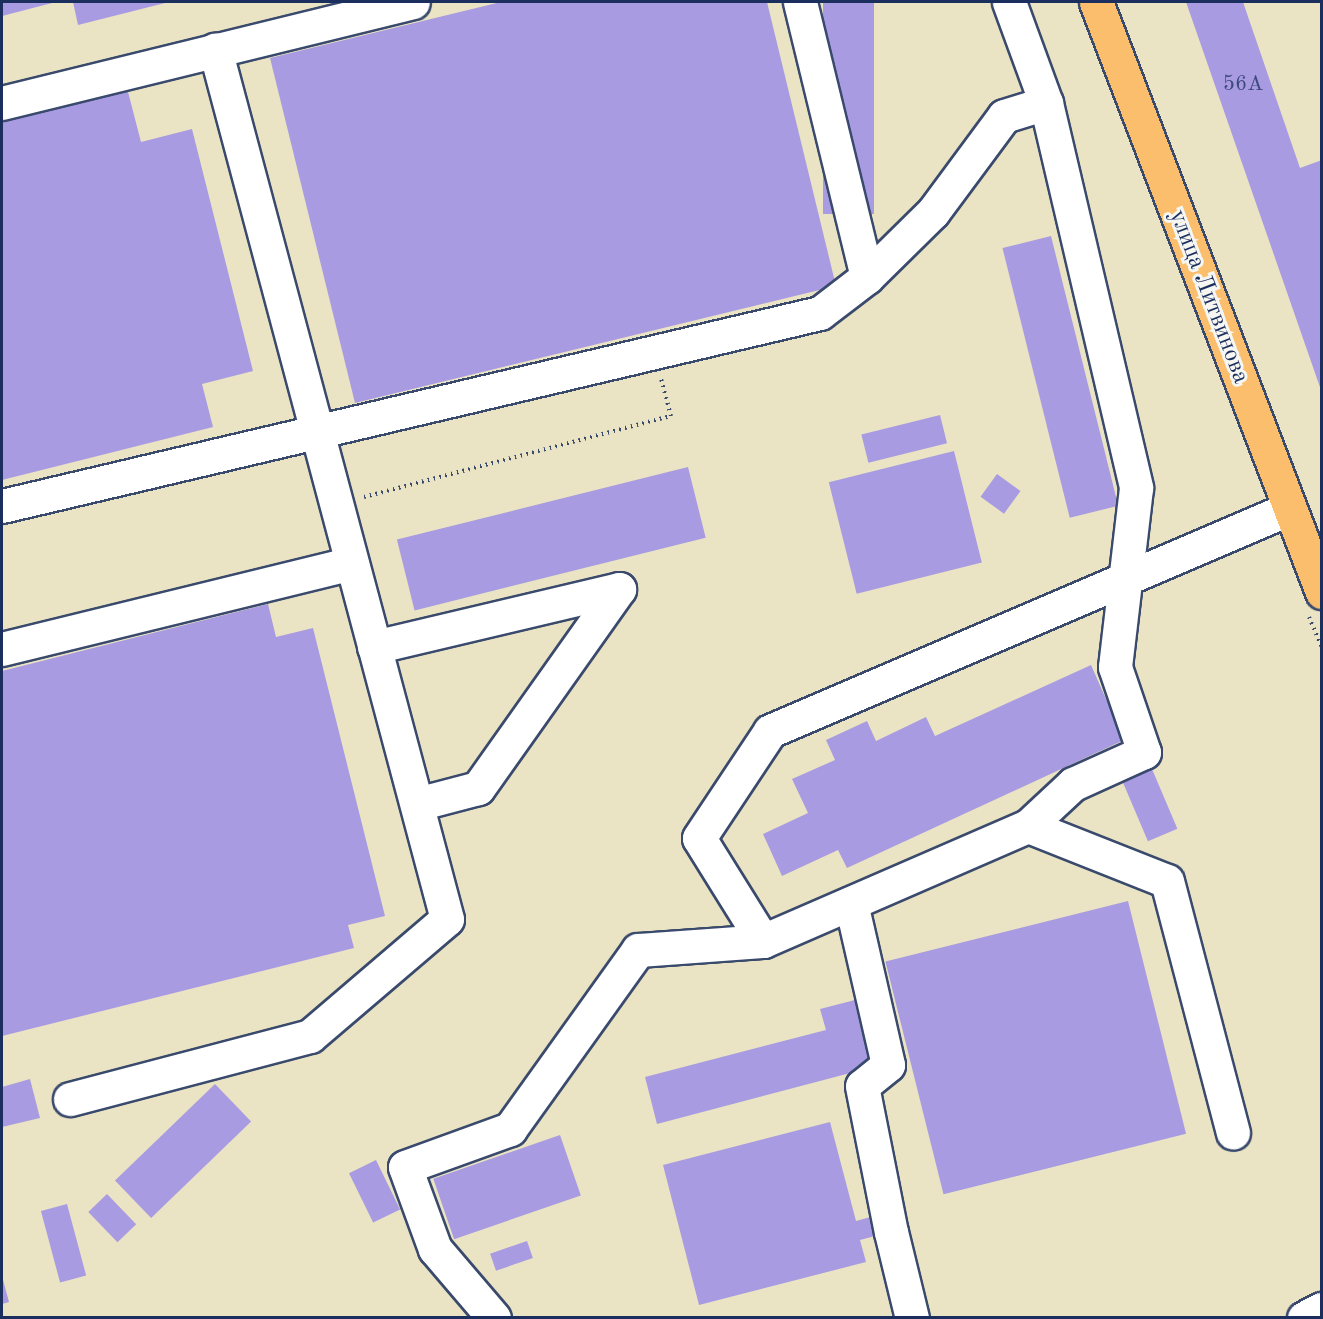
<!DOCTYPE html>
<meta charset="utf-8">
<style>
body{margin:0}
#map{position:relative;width:1323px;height:1319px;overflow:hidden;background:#eae4c4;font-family:"Old Standard TT",serif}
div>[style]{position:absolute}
.building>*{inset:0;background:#a89be1;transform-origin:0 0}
.path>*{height:4px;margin-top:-2px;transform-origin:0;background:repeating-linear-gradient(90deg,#3a4a6d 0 1.5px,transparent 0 6px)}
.roads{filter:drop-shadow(2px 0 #3a4a6d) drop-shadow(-2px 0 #3a4a6d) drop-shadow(0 2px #3a4a6d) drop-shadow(0 -2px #3a4a6d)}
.minor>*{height:33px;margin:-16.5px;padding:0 16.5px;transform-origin:16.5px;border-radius:16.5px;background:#fff}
.major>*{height:33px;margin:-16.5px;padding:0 16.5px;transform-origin:16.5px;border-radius:16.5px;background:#fabe6d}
span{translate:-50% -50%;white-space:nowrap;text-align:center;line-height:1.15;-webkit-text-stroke:6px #f6f6f2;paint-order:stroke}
.number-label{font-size:21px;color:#3e4a7f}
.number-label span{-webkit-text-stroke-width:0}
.street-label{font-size:24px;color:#1b2f5e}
.frame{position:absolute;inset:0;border:3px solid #1b2f5e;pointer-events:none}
</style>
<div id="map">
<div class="building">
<div style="clip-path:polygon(2px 2px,56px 2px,2px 16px)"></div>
<div style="clip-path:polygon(73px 2px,169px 2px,78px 25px)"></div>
<div style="clip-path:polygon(501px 2px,767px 2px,836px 286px,355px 403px,270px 58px)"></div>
<div style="left:823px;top:2px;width:51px;height:212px"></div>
<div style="clip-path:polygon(1186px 2px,1243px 2px,1300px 168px,1322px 160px,1322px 393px)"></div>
<div style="clip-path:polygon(127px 88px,141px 142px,192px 129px,253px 371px,202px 384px,213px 427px,2px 480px,2px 120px)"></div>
<div style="left:1051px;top:236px;width:278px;height:50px;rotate:76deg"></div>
<div style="left:940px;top:415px;width:29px;height:81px;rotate:76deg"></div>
<div style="left:954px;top:451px;width:115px;height:129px;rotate:76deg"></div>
<div style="left:688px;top:467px;width:73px;height:300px;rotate:76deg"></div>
<div style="left:997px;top:474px;width:29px;height:28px;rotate:36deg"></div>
<div style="clip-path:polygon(268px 604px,276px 637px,313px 628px,385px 916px,348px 925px,354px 948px,2px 1036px,2px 671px)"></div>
<div style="clip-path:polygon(1091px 665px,1124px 740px,847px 868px,838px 850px,782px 876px,763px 834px,808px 813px,792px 779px,835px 760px,826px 740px,867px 721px,876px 741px,926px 717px,935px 736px)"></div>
<div style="left:1152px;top:769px;width:65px;height:32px;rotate:67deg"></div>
<div style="left:1128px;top:901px;width:240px;height:250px;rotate:76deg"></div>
<div style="clip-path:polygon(855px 1000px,873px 1067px,657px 1124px,645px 1077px,826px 1030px,820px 1009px)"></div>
<div style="clip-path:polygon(30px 1079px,40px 1118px,2px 1127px,2px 1087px)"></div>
<div style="left:215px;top:1084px;width:52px;height:139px;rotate:46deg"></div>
<div style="clip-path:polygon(830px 1122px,856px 1221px,874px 1216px,879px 1235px,860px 1240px,866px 1262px,699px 1305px,663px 1165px)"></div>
<div style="left:560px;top:1135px;width:64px;height:134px;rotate:71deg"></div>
<div style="left:376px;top:1160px;width:55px;height:30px;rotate:64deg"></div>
<div style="left:107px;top:1194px;width:42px;height:26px;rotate:46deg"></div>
<div style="left:67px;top:1204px;width:74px;height:27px;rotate:75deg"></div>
<div style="left:527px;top:1241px;width:18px;height:39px;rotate:71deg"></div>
<div style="clip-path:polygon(2px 1276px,9px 1302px,2px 1304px)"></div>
</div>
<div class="path">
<div style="left:364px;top:497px;width:318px;rotate:-14.8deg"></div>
<div style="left:671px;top:416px;width:38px;rotate:-105deg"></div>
<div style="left:1309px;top:617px;width:33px;rotate:67deg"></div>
</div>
<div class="roads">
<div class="minor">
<div style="left:800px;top:2px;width:283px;rotate:76.3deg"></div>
<div style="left:1009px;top:2px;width:108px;rotate:69.9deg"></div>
<div style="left:1046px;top:103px;width:395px;rotate:76.8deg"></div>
<div style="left:1136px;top:488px;width:180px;rotate:96.7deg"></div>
<div style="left:1115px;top:667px;width:90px;rotate:71.2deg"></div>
<div style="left:1144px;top:752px;width:78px;rotate:155.7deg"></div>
<div style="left:1073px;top:784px;width:62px;rotate:137deg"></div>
<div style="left:2px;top:103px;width:423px;rotate:-13.8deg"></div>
<div style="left:2px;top:506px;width:840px;rotate:-13.28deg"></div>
<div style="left:820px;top:313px;width:59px;rotate:-37.5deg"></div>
<div style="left:867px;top:277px;width:93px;rotate:-44.6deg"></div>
<div style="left:933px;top:212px;width:119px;rotate:-53.5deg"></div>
<div style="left:1004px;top:116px;width:44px;rotate:-17.2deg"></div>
<div style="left:374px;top:647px;width:252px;rotate:-13.3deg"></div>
<div style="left:619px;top:589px;width:244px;rotate:125.3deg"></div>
<div style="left:478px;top:788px;width:63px;rotate:165.3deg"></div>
<div style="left:2px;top:649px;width:360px;rotate:-13.8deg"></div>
<div style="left:851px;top:903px;width:166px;rotate:77.1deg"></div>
<div style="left:888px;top:1065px;width:33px;rotate:141deg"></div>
<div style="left:862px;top:1086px;width:149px;rotate:78.8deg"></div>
<div style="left:891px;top:1232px;width:89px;rotate:76.3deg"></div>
<div style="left:763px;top:941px;width:121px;rotate:-121.9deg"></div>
<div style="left:699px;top:838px;width:128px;rotate:-56.4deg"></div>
<div style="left:770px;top:731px;width:564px;rotate:-23.2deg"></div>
<div style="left:70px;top:1099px;width:248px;rotate:-14.7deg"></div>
<div style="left:310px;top:1036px;width:180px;rotate:-40.5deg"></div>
<div style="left:447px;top:919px;width:900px;rotate:-104.93deg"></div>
<div style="left:494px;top:1318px;width:91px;rotate:-130.5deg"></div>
<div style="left:435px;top:1249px;width:87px;rotate:-110.1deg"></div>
<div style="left:405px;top:1167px;width:112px;rotate:-19.9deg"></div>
<div style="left:510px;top:1129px;width:220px;rotate:-54.4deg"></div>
<div style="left:638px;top:950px;width:125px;rotate:-4.1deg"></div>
<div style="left:763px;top:941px;width:289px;rotate:-23.5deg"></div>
<div style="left:1028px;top:826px;width:149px;rotate:21.6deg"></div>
<div style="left:1167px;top:881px;width:260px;rotate:75.3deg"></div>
<div style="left:1304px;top:1318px;width:20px;rotate:-27deg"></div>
</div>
<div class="major">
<div style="left:1096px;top:2px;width:632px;rotate:69.04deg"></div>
</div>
</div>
<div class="number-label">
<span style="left:1243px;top:85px">56А</span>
</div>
<div class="street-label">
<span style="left:1208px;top:297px;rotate:69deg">улица Литвинова</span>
</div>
<div class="frame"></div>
</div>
